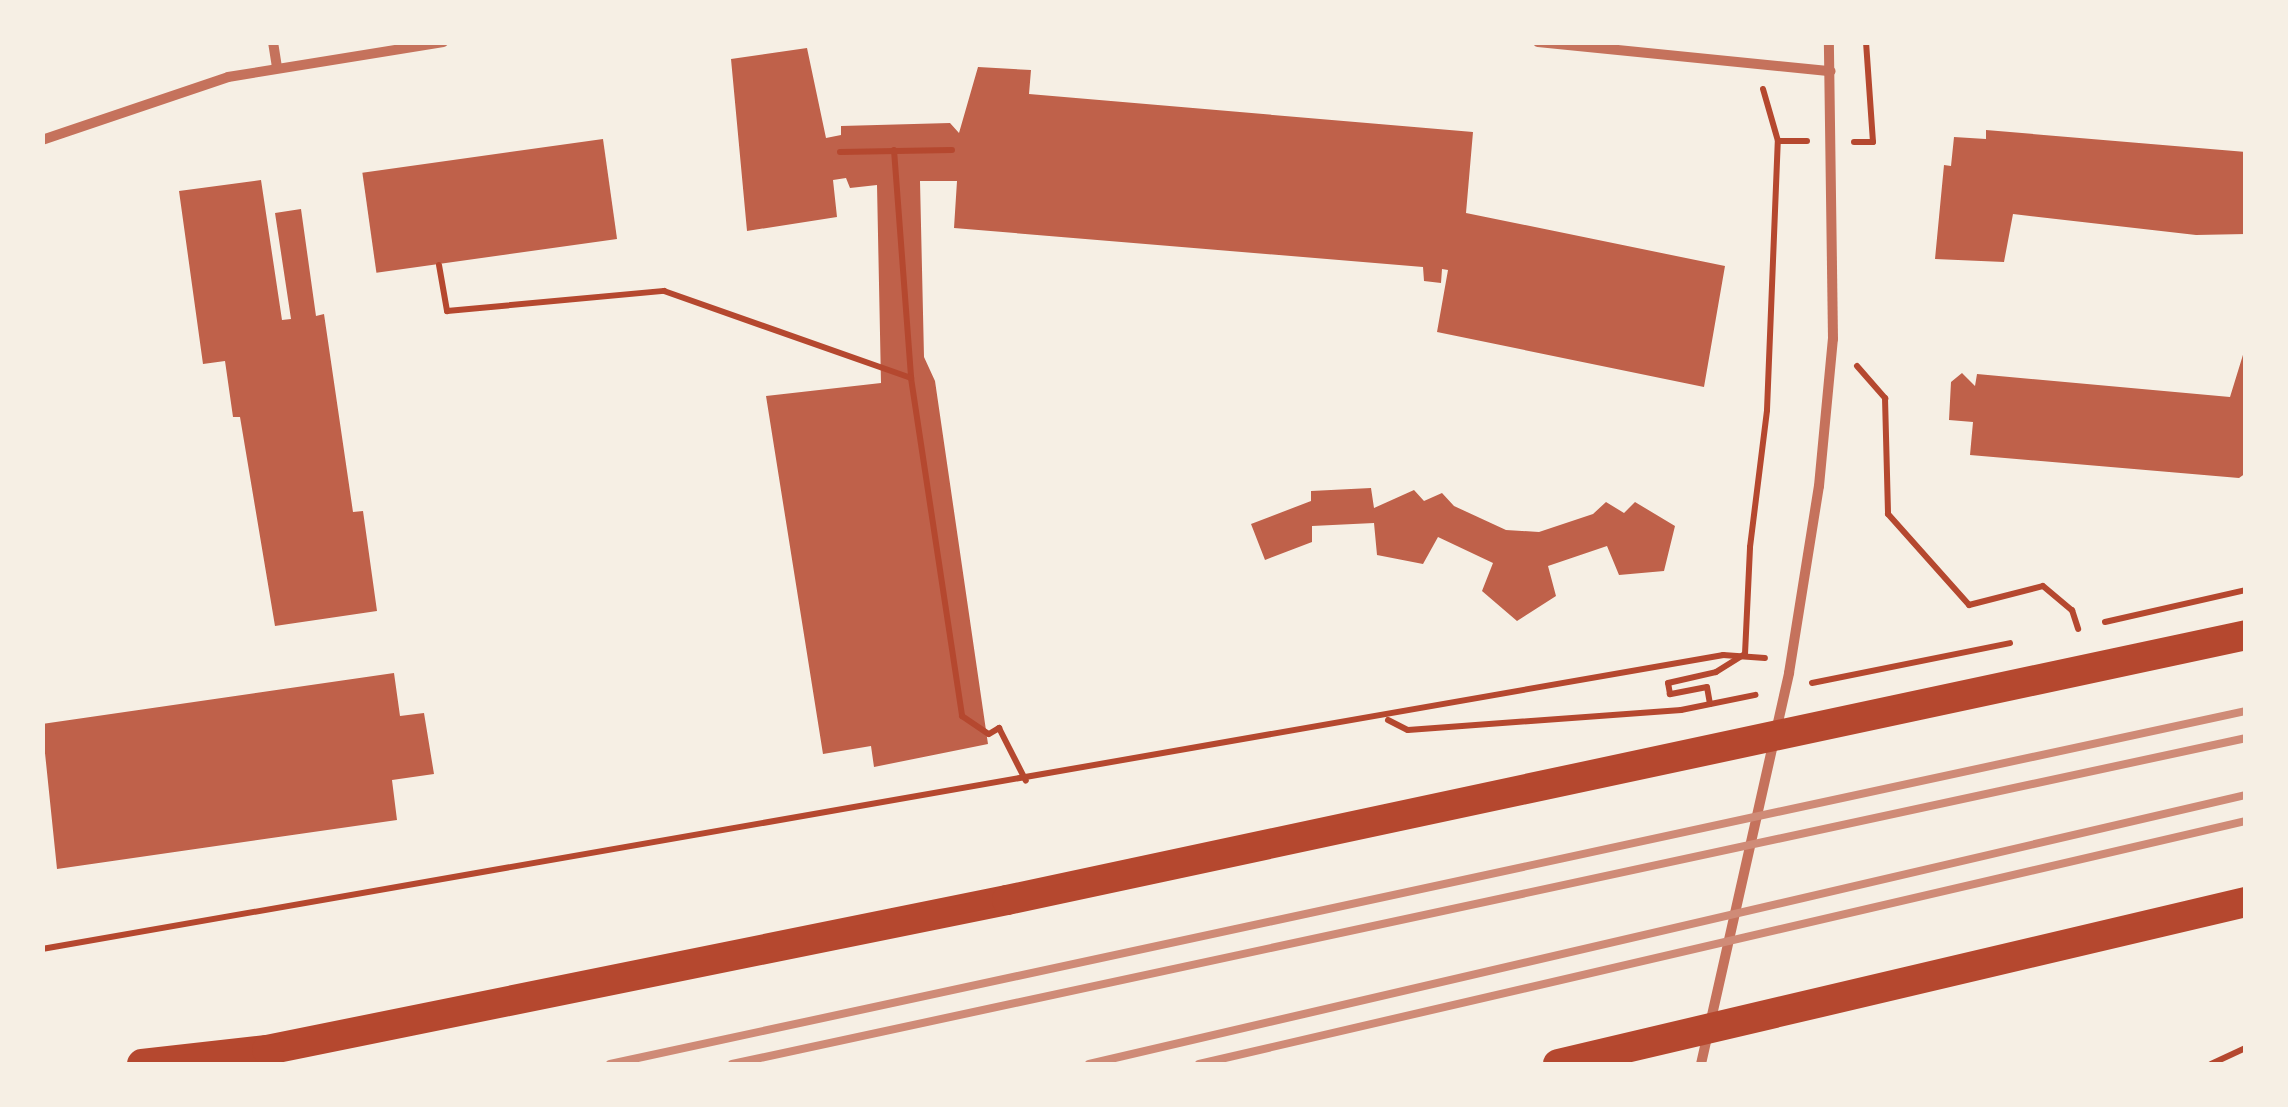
<!DOCTYPE html>
<style>
body{margin:0}
#map{position:relative;width:2288px;height:1107px;overflow:hidden;background:#f6efe4;font-family:"DM Sans",sans-serif}
div>[style]{position:absolute}
.building>*{inset:0;background:#bf614a;transform-origin:0 0}
.path>*{height:6px;margin:-3px;padding:0 3px;transform-origin:3px;border-radius:3px;background:#b5482f}
.minor>*{height:10px;margin:-5px;padding:0 5px;transform-origin:5px;border-radius:5px;background:#c5725c}
.motorway>*{height:30px;margin:-15px;padding:0 15px;transform-origin:15px;border-radius:15px;background:#b5482f}
.rail>*{height:8px;margin:-4px;padding:0 4px;transform-origin:4px;border-radius:4px;background:#cf8b77}
span{translate:-50% -50%;white-space:nowrap;text-align:center;line-height:1.15;-webkit-text-stroke:8px #f6efe4;paint-order:stroke}
.frame{position:absolute;inset:0;border:45px solid #f6efe4;pointer-events:none}
</style>
<div id="map">
<div class="building">
<div style="clip-path:polygon(807px 48px,826px 138px,841px 135px,841px 126px,950px 123px,959px 133px,978px 67px,1031px 70px,1029px 94px,1473px 132px,1466px 213px,1725px 266px,1704px 387px,1437px 332px,1448px 270px,1442px 269px,1441px 283px,1424px 281px,1423px 267px,954px 228px,957px 181px,920px 181px,924px 357px,935px 381px,988px 744px,874px 767px,871px 746px,823px 754px,766px 396px,881px 383px,877px 185px,850px 188px,846px 178px,833px 180px,837px 217px,747px 231px,731px 59px)"></div>
<div style="clip-path:polygon(1986px 130px,2246px 152px,2246px 234px,2196px 235px,2013px 214px,2004px 262px,1935px 259px,1944px 165px,1951px 166px,1954px 137px,1986px 139px)"></div>
<div style="left:603px;top:139px;width:101px;height:243px;rotate:82deg"></div>
<div style="clip-path:polygon(261px 180px,282px 320px,291px 319px,275px 213px,301px 209px,316px 316px,324px 314px,353px 512px,363px 511px,377px 611px,275px 626px,240px 417px,233px 417px,225px 361px,203px 364px,179px 191px)"></div>
<div style="clip-path:polygon(2246px 345px,2246px 473px,2239px 478px,1970px 455px,1973px 422px,1949px 420px,1951px 382px,1962px 373px,1975px 386px,1977px 374px,2230px 397px)"></div>
<div style="clip-path:polygon(1371px 488px,1374px 508px,1414px 490px,1424px 501px,1442px 493px,1454px 506px,1506px 530px,1539px 532px,1593px 514px,1606px 502px,1624px 513px,1635px 502px,1675px 526px,1664px 571px,1619px 575px,1607px 546px,1548px 566px,1556px 596px,1517px 621px,1482px 591px,1493px 563px,1438px 537px,1423px 564px,1377px 555px,1374px 523px,1312px 526px,1312px 542px,1265px 560px,1251px 524px,1311px 501px,1311px 491px)"></div>
<div style="clip-path:polygon(394px 673px,400px 716px,424px 713px,434px 774px,392px 780px,397px 820px,57px 869px,42px 724px)"></div>
</div>
<div class="path">
<div style="left:1763px;top:89px;width:54px;rotate:73.9deg"></div>
<div style="left:1854px;top:142px;width:19px"></div>
<div style="left:1873px;top:142px;width:100px;rotate:-94deg"></div>
<div style="left:894px;top:150px;width:229px;rotate:85.7deg"></div>
<div style="left:911px;top:378px;width:342px;rotate:81.4deg"></div>
<div style="left:962px;top:716px;width:32px;rotate:34deg"></div>
<div style="left:989px;top:734px;width:12px;rotate:-31deg"></div>
<div style="left:999px;top:728px;width:59px;rotate:63deg"></div>
<div style="left:840px;top:152px;width:112px;rotate:-1deg"></div>
<div style="left:439px;top:265px;width:47px;rotate:80.1deg"></div>
<div style="left:447px;top:311px;width:218px;rotate:-5.3deg"></div>
<div style="left:664px;top:291px;width:262px;rotate:19.4deg"></div>
<div style="left:1857px;top:366px;width:43px;rotate:48.8deg"></div>
<div style="left:1885px;top:398px;width:116px;rotate:88.5deg"></div>
<div style="left:1888px;top:514px;width:122px;rotate:48.3deg"></div>
<div style="left:1969px;top:605px;width:76px;rotate:-14.4deg"></div>
<div style="left:2043px;top:586px;width:38px;rotate:40deg"></div>
<div style="left:2072px;top:610px;width:20px;rotate:72deg"></div>
<div style="left:2105px;top:622px;width:145px;rotate:-12.8deg"></div>
<div style="left:1812px;top:683px;width:202px;rotate:-11.4deg"></div>
<div style="left:1710px;top:704px;width:17px;rotate:-100deg"></div>
<div style="left:1707px;top:687px;width:38px;rotate:169deg"></div>
<div style="left:1670px;top:694px;width:11px;rotate:-100deg"></div>
<div style="left:1668px;top:683px;width:49px;rotate:-12.9deg"></div>
<div style="left:1716px;top:672px;width:34px;rotate:-32deg"></div>
<div style="left:1745px;top:654px;width:107px;rotate:-87.3deg"></div>
<div style="left:1750px;top:547px;width:138px;rotate:-82.9deg"></div>
<div style="left:1767px;top:410px;width:269px;rotate:-87.7deg"></div>
<div style="left:1778px;top:141px;width:29px"></div>
<div style="left:1388px;top:720px;width:22px;rotate:27deg"></div>
<div style="left:1408px;top:730px;width:274px;rotate:-4.2deg"></div>
<div style="left:1681px;top:710px;width:76px;rotate:-11.5deg"></div>
<div style="left:42px;top:949px;width:1707px;rotate:-9.92deg"></div>
<div style="left:1723px;top:655px;width:42px;rotate:4.1deg"></div>
<div style="left:2211px;top:1064px;width:38px;rotate:-25deg"></div>
</div>
<div class="minor">
<div style="left:273px;top:42px;width:26px;rotate:81deg"></div>
<div style="left:1538px;top:42px;width:294px;rotate:5.7deg"></div>
<div style="left:42px;top:140px;width:196px;rotate:-18.7deg"></div>
<div style="left:228px;top:77px;width:218px;rotate:-9.2deg"></div>
<div style="left:1701px;top:1064px;width:401px;rotate:-77.3deg"></div>
<div style="left:1789px;top:673px;width:189px;rotate:-80.9deg"></div>
<div style="left:1819px;top:486px;width:148px;rotate:-84.6deg"></div>
<div style="left:1833px;top:339px;width:297px;rotate:-90.8deg"></div>
</div>
<div class="motorway">
<div style="left:142px;top:1064px;width:126px;rotate:-6.4deg"></div>
<div style="left:267px;top:1050px;width:755px;rotate:-11.46deg"></div>
<div style="left:1007px;top:900px;width:1267px;rotate:-12.07deg"></div>
<div style="left:1558px;top:1064px;width:707px;rotate:-13.25deg"></div>
</div>
<div class="rail">
<div style="left:610px;top:1064px;width:1674px;rotate:-12.18deg"></div>
<div style="left:732px;top:1064px;width:1549px;rotate:-12.15deg"></div>
<div style="left:1089px;top:1064px;width:1188px;rotate:-13.09deg"></div>
<div style="left:1199px;top:1064px;width:1075px;rotate:-13.07deg"></div>
</div>
<div class="frame"></div>
</div>
